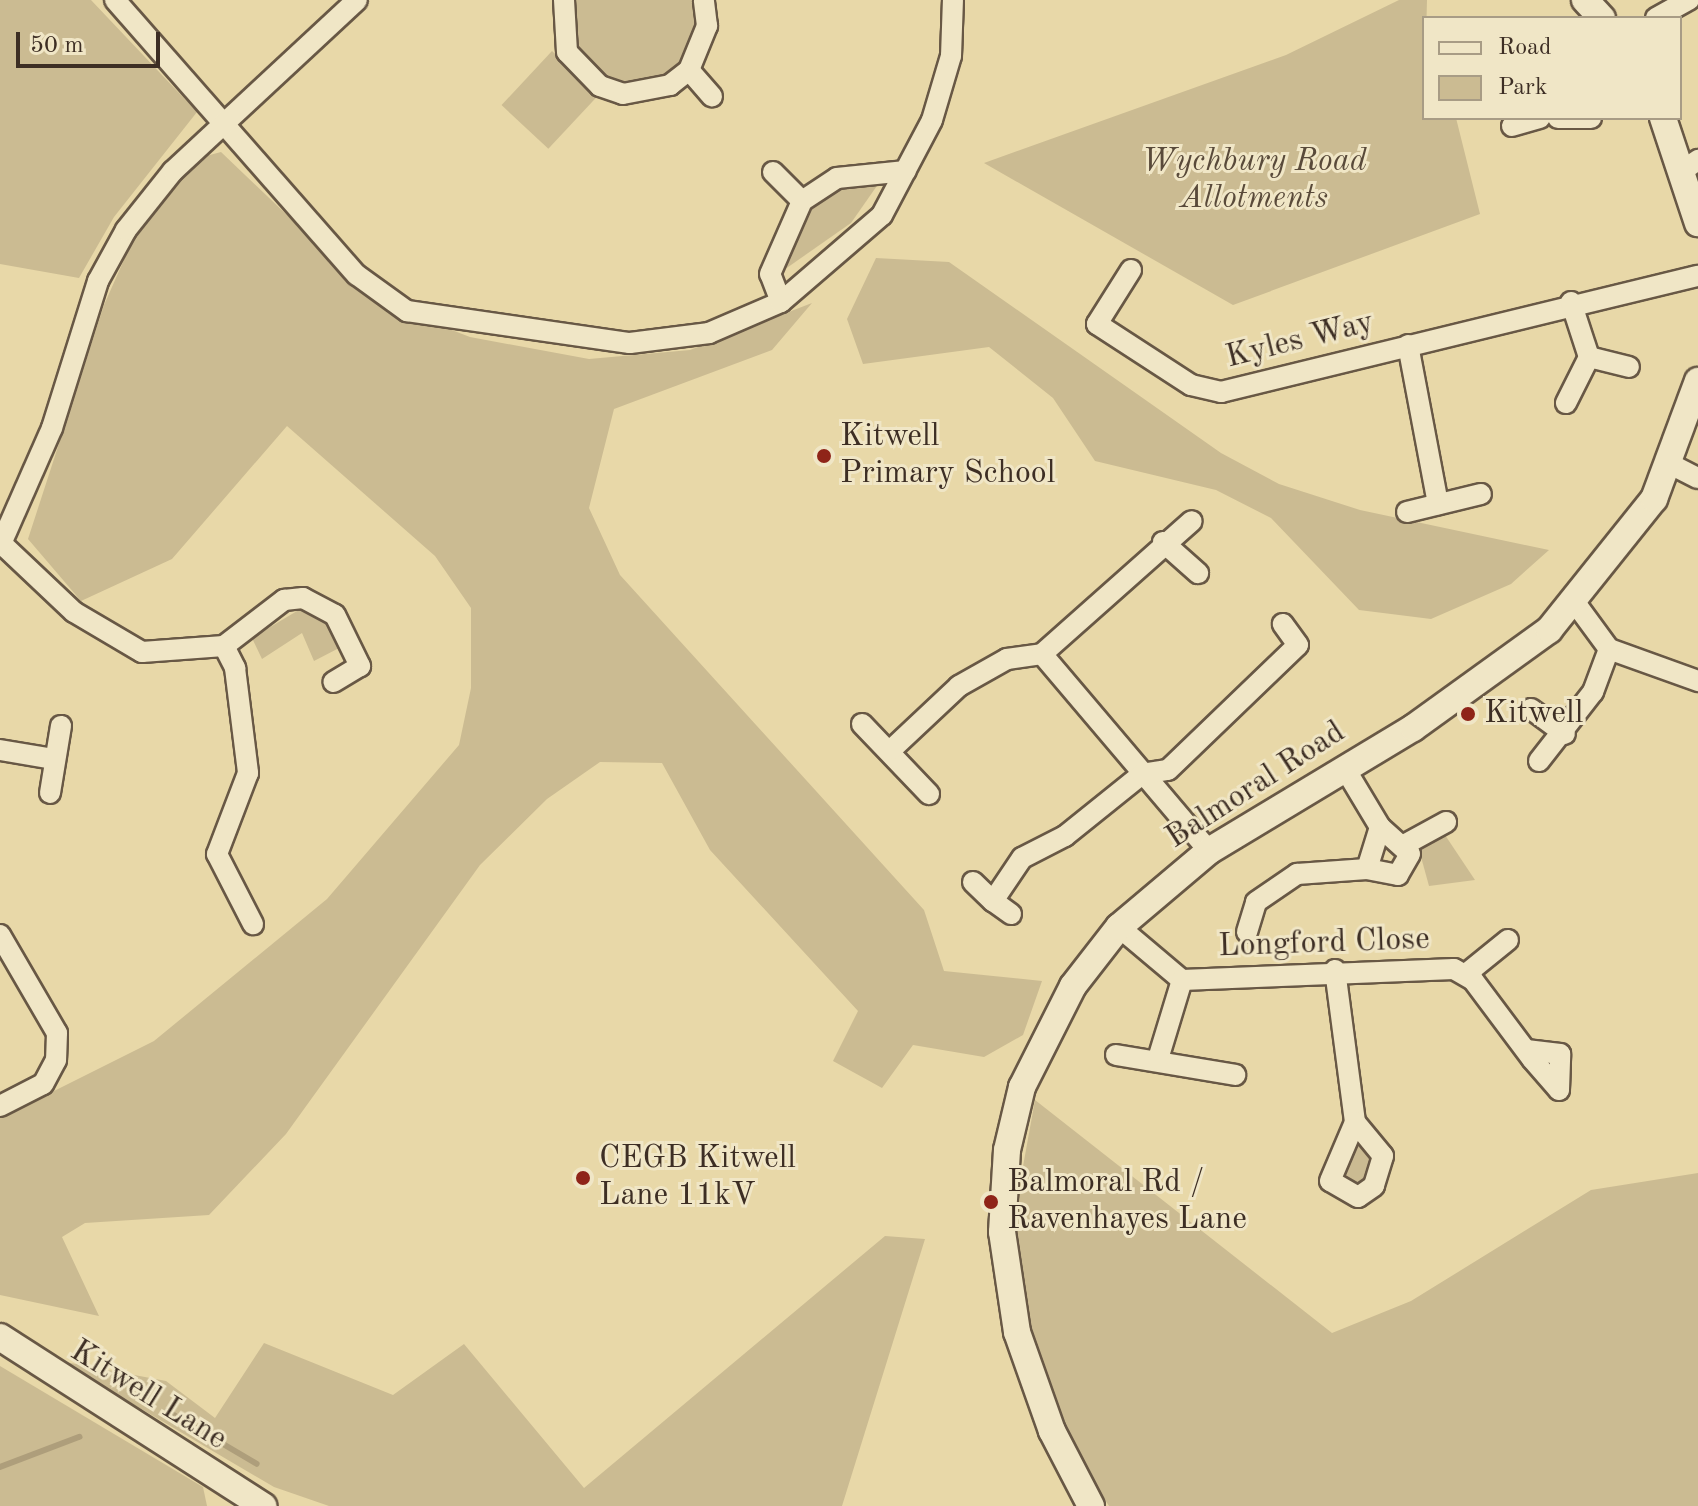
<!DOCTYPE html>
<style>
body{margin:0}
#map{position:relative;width:1698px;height:1506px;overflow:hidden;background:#e8d8a8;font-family:"Old Standard TT",serif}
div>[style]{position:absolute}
.green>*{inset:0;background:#cbbb92;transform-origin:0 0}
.stream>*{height:6px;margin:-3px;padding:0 3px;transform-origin:3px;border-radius:3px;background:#ae9e7b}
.roads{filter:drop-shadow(2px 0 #685845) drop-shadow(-2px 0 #685845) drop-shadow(0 2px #685845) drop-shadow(0 -2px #685845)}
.minor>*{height:20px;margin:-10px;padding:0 10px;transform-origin:10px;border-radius:10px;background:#f0e6c6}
.tertiary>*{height:26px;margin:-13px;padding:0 13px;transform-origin:13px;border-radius:13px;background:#f0e6c6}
.dots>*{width:22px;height:22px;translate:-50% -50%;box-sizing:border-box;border:4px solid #f0e6c6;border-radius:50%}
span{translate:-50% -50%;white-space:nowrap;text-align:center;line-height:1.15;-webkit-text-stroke:6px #f0e6c6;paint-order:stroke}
.park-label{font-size:32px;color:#594a3a;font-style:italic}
.street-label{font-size:32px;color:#3d2e24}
.poi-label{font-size:32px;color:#3d2e24}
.left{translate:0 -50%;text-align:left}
.legend{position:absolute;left:1422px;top:16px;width:260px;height:104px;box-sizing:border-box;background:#f0e6c6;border:2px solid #a89c85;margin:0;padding:10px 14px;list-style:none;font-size:24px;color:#3d2e24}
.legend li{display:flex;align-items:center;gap:16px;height:40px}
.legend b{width:40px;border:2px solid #a89c85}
.scale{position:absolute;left:16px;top:32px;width:144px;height:36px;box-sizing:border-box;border:4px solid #3d2e24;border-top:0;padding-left:10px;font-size:24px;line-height:28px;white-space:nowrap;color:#3d2e24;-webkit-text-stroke:6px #f0e6c6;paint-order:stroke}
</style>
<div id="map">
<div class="green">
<div style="clip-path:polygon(0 0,91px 0,197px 112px,114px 217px,79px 278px,0 264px)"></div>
<div style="clip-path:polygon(575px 0,695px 0,699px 19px,687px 58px,655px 82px,614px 82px,596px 72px,573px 39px)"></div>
<div style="clip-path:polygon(1399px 0,1427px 0,1424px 118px,1456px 118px,1480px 214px,1233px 305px,984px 163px,1286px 55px)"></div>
<div style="left:552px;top:51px;width:64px;height:74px;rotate:43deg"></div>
<div style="clip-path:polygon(221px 152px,378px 302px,470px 337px,589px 359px,690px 350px,812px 303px,772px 350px,614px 409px,589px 508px,620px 575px,924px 910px,944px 971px,1042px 981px,1023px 1035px,984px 1057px,913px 1045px,882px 1088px,833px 1061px,858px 1011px,710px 850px,662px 763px,600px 762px,547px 799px,480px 865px,286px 1134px,209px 1215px,85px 1223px,62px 1237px,99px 1316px,0 1295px,0 1118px,154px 1041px,327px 899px,459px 745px,471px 688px,471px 608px,435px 556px,287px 426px,172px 559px,81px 601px,28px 539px,104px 305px,131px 244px,161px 198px,206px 156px)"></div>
<div style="clip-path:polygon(881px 180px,851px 223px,781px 272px,798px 217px,831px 188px)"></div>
<div style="clip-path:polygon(876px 258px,949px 262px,1221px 453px,1279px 484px,1360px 510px,1549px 550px,1511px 584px,1431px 619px,1359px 610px,1271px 518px,1216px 490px,1095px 461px,1053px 398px,989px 347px,863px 364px,847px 319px)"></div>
<div style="clip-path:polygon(307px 605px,325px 611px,341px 647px,314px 661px,302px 633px,262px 659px,252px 638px)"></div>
<div style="clip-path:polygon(1443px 832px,1475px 880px,1429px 886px,1418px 846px)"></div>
<div style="clip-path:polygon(1035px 1100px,1332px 1333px,1411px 1301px,1591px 1190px,1698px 1173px,1698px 1506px,1109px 1506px,1063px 1433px,1026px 1332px,1014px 1216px)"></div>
<div style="clip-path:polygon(1352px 1141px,1374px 1147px,1374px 1178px,1362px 1187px,1337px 1180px)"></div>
<div style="clip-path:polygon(885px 1236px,925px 1239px,842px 1506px,329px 1506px,274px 1487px,60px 1361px,166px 1381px,215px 1418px,264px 1343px,393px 1395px,464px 1344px,584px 1488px)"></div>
<div style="clip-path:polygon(0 1366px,203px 1487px,207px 1506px,0 1506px)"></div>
</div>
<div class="stream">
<div style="left:167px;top:1411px;width:104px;rotate:30.5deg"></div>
<div style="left:0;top:1467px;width:85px;rotate:-20.8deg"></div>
</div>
<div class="roads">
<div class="minor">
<div style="left:115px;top:0;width:366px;rotate:48.7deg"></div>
<div style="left:357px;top:275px;width:62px;rotate:35.8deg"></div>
<div style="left:407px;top:311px;width:225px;rotate:8.2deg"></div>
<div style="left:630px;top:343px;width:80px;rotate:-7.2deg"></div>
<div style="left:709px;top:333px;width:78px;rotate:-23.3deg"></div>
<div style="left:781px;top:302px;width:133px;rotate:-40.7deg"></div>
<div style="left:882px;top:215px;width:107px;rotate:-62.2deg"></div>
<div style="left:932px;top:120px;width:67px;rotate:-73.5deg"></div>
<div style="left:951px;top:56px;width:56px;rotate:-88deg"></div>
<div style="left:564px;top:0;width:52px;rotate:86.7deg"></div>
<div style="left:567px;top:52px;width:47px;rotate:45.9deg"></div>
<div style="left:600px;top:86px;width:24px;rotate:19deg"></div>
<div style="left:623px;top:94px;width:48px;rotate:-10.8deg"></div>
<div style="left:670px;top:85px;width:24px;rotate:-38deg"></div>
<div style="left:689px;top:70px;width:48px;rotate:-67.8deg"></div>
<div style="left:707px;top:26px;width:26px;rotate:-97deg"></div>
<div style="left:1656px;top:18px;width:38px;rotate:-29deg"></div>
<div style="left:689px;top:70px;width:35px;rotate:49deg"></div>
<div style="left:1558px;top:118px;width:33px"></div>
<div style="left:1512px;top:126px;width:29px;rotate:-16deg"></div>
<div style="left:1685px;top:169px;width:16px;rotate:-35deg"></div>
<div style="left:773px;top:172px;width:41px;rotate:45deg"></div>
<div style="left:1131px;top:270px;width:64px;rotate:122.2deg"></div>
<div style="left:1097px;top:324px;width:112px;rotate:33deg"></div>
<div style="left:1191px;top:385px;width:31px;rotate:13deg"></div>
<div style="left:1221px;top:392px;width:491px;rotate:-13.7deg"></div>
<div style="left:781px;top:302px;width:30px;rotate:-111deg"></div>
<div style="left:770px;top:274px;width:80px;rotate:-66.3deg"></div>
<div style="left:802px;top:201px;width:42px;rotate:-33.3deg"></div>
<div style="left:837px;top:178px;width:69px;rotate:-5.8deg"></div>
<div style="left:1571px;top:302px;width:58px;rotate:71.9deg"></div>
<div style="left:1589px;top:357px;width:41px;rotate:14deg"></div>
<div style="left:1408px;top:345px;width:162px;rotate:79.3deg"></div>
<div style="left:1566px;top:403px;width:51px;rotate:-63.4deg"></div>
<div style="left:1670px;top:464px;width:31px;rotate:27deg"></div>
<div style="left:1407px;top:512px;width:76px;rotate:-13.7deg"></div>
<div style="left:1163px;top:542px;width:47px;rotate:41.5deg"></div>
<div style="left:2px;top:544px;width:99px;rotate:43.4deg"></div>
<div style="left:74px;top:612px;width:79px;rotate:30.5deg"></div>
<div style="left:142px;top:652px;width:82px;rotate:-4.2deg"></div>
<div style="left:224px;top:646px;width:76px;rotate:-37.5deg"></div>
<div style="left:284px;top:600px;width:19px;rotate:-6deg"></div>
<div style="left:303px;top:598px;width:36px;rotate:28deg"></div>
<div style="left:335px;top:615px;width:57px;rotate:63.9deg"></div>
<div style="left:360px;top:666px;width:31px;rotate:149deg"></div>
<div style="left:0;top:546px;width:129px;rotate:-66.2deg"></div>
<div style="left:52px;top:428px;width:154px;rotate:-72.6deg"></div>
<div style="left:98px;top:281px;width:58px;rotate:-61.2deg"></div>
<div style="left:126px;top:230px;width:75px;rotate:-51.5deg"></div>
<div style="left:173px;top:171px;width:251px;rotate:-42.9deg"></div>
<div style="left:1576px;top:604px;width:56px;rotate:53.7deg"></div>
<div style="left:1609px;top:649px;width:95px;rotate:19.8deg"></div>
<div style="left:224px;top:646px;width:25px;rotate:63deg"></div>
<div style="left:235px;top:668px;width:106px;rotate:82.9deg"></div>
<div style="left:248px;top:773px;width:87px;rotate:110.9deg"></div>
<div style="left:217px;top:854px;width:79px;rotate:62.8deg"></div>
<div style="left:1042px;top:654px;width:200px;rotate:-41.6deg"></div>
<div style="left:1531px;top:709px;width:42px;rotate:36.3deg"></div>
<div style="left:862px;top:724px;width:97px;rotate:46.3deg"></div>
<div style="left:892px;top:749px;width:92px;rotate:-43.2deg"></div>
<div style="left:959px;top:686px;width:55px;rotate:-29.4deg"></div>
<div style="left:1007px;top:659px;width:35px;rotate:-8deg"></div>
<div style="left:1042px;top:654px;width:258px;rotate:49.7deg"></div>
<div style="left:0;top:750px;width:55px;rotate:9.5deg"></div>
<div style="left:1539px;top:761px;width:88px;rotate:-52deg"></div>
<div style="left:1593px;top:692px;width:46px;rotate:-69.6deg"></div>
<div style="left:1344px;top:767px;width:70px;rotate:59deg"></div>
<div style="left:50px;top:793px;width:68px;rotate:-80.7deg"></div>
<div style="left:1380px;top:827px;width:40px;rotate:42deg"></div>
<div style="left:1410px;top:854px;width:24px;rotate:120deg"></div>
<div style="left:1398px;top:875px;width:32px;rotate:-169deg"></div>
<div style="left:1367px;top:869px;width:44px;rotate:-72.8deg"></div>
<div style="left:1404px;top:845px;width:48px;rotate:-28.7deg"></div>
<div style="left:973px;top:882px;width:28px;rotate:44deg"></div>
<div style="left:1011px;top:914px;width:22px;rotate:-144deg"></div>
<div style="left:993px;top:901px;width:52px;rotate:-56deg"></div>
<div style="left:1022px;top:858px;width:48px;rotate:-27.1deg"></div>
<div style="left:1065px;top:836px;width:99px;rotate:-38.8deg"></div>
<div style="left:1142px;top:774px;width:26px;rotate:-9deg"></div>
<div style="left:1168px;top:770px;width:180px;rotate:-43.9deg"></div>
<div style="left:1298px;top:645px;width:26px;rotate:-126deg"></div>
<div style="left:1119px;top:927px;width:82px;rotate:40.1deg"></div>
<div style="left:1182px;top:980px;width:272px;rotate:-2.3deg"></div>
<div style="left:1454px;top:969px;width:22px;rotate:30deg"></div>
<div style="left:1473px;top:980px;width:99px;rotate:53.2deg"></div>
<div style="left:1532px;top:1059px;width:41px;rotate:48.9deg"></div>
<div style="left:1559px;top:1090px;width:36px;rotate:-88deg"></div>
<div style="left:1560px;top:1054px;width:34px;rotate:-173deg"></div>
<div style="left:1247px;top:932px;width:31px;rotate:-73deg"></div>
<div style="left:1256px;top:902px;width:50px;rotate:-34.3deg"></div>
<div style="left:1297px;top:874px;width:70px;rotate:-4.1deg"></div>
<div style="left:0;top:935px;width:113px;rotate:59.8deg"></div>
<div style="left:57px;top:1033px;width:27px;rotate:92deg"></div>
<div style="left:56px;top:1060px;width:27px;rotate:118deg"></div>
<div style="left:43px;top:1084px;width:48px;rotate:152.9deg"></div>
<div style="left:1335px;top:970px;width:153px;rotate:82.5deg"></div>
<div style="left:1355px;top:1122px;width:44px;rotate:50.5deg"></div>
<div style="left:1383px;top:1156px;width:31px;rotate:107deg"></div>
<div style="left:1374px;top:1186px;width:19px;rotate:145deg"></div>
<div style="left:1358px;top:1197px;width:32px;rotate:-150deg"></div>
<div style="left:1330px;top:1181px;width:64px;rotate:-67deg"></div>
<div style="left:1466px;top:974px;width:54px;rotate:-39deg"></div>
<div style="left:1116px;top:1055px;width:121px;rotate:9.5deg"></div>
<div style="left:1158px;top:1059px;width:83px;rotate:-73.1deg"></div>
</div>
<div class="tertiary">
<div style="left:1585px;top:0;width:25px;rotate:47deg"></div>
<div style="left:1663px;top:118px;width:111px;rotate:71.6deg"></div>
<div style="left:0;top:1337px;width:313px;rotate:32.7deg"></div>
<div style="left:1091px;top:1506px;width:85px;rotate:-117.5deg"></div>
<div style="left:1052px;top:1431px;width:105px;rotate:-109.5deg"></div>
<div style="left:1017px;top:1332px;width:101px;rotate:-98.5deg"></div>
<div style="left:1002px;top:1232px;width:82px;rotate:-86.5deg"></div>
<div style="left:1007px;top:1150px;width:65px;rotate:-76.6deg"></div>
<div style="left:1022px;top:1087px;width:113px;rotate:-63.2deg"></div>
<div style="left:1073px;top:986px;width:75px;rotate:-52.1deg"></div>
<div style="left:1119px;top:927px;width:118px;rotate:-40.2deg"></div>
<div style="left:1209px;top:851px;width:238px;rotate:-31.1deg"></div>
<div style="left:1413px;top:728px;width:168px;rotate:-35.8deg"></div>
<div style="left:1549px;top:630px;width:168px;rotate:-51.3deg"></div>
<div style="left:1654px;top:499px;width:126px;rotate:-69.6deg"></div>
</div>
</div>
<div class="dots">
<div style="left:824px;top:456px;background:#8f2418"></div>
<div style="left:1468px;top:714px;background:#8f2418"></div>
<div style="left:583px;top:1178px;background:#8f2418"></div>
<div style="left:991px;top:1202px;background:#8f2418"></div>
</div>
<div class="park-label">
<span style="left:1254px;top:181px">Wychbury Road<br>Allotments</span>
</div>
<div class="street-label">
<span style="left:1300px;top:341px;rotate:-14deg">Kyles Way</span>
<span style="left:1256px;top:786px;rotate:-33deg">Balmoral Road</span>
<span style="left:1324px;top:944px;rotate:-2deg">Longford Close</span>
<span style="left:148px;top:1396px;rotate:32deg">Kitwell Lane</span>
</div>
<div class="poi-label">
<span class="left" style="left:840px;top:456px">Kitwell<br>Primary School</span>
<span class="left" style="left:1484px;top:714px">Kitwell</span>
<span class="left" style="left:599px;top:1178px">CEGB Kitwell<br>Lane 11kV</span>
<span class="left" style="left:1007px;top:1202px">Balmoral Rd /<br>Ravenhayes Lane</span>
</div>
<ul class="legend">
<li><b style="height:10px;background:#f0e6c6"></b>Road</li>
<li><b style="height:22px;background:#cbbb92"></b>Park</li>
</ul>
<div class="scale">50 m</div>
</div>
